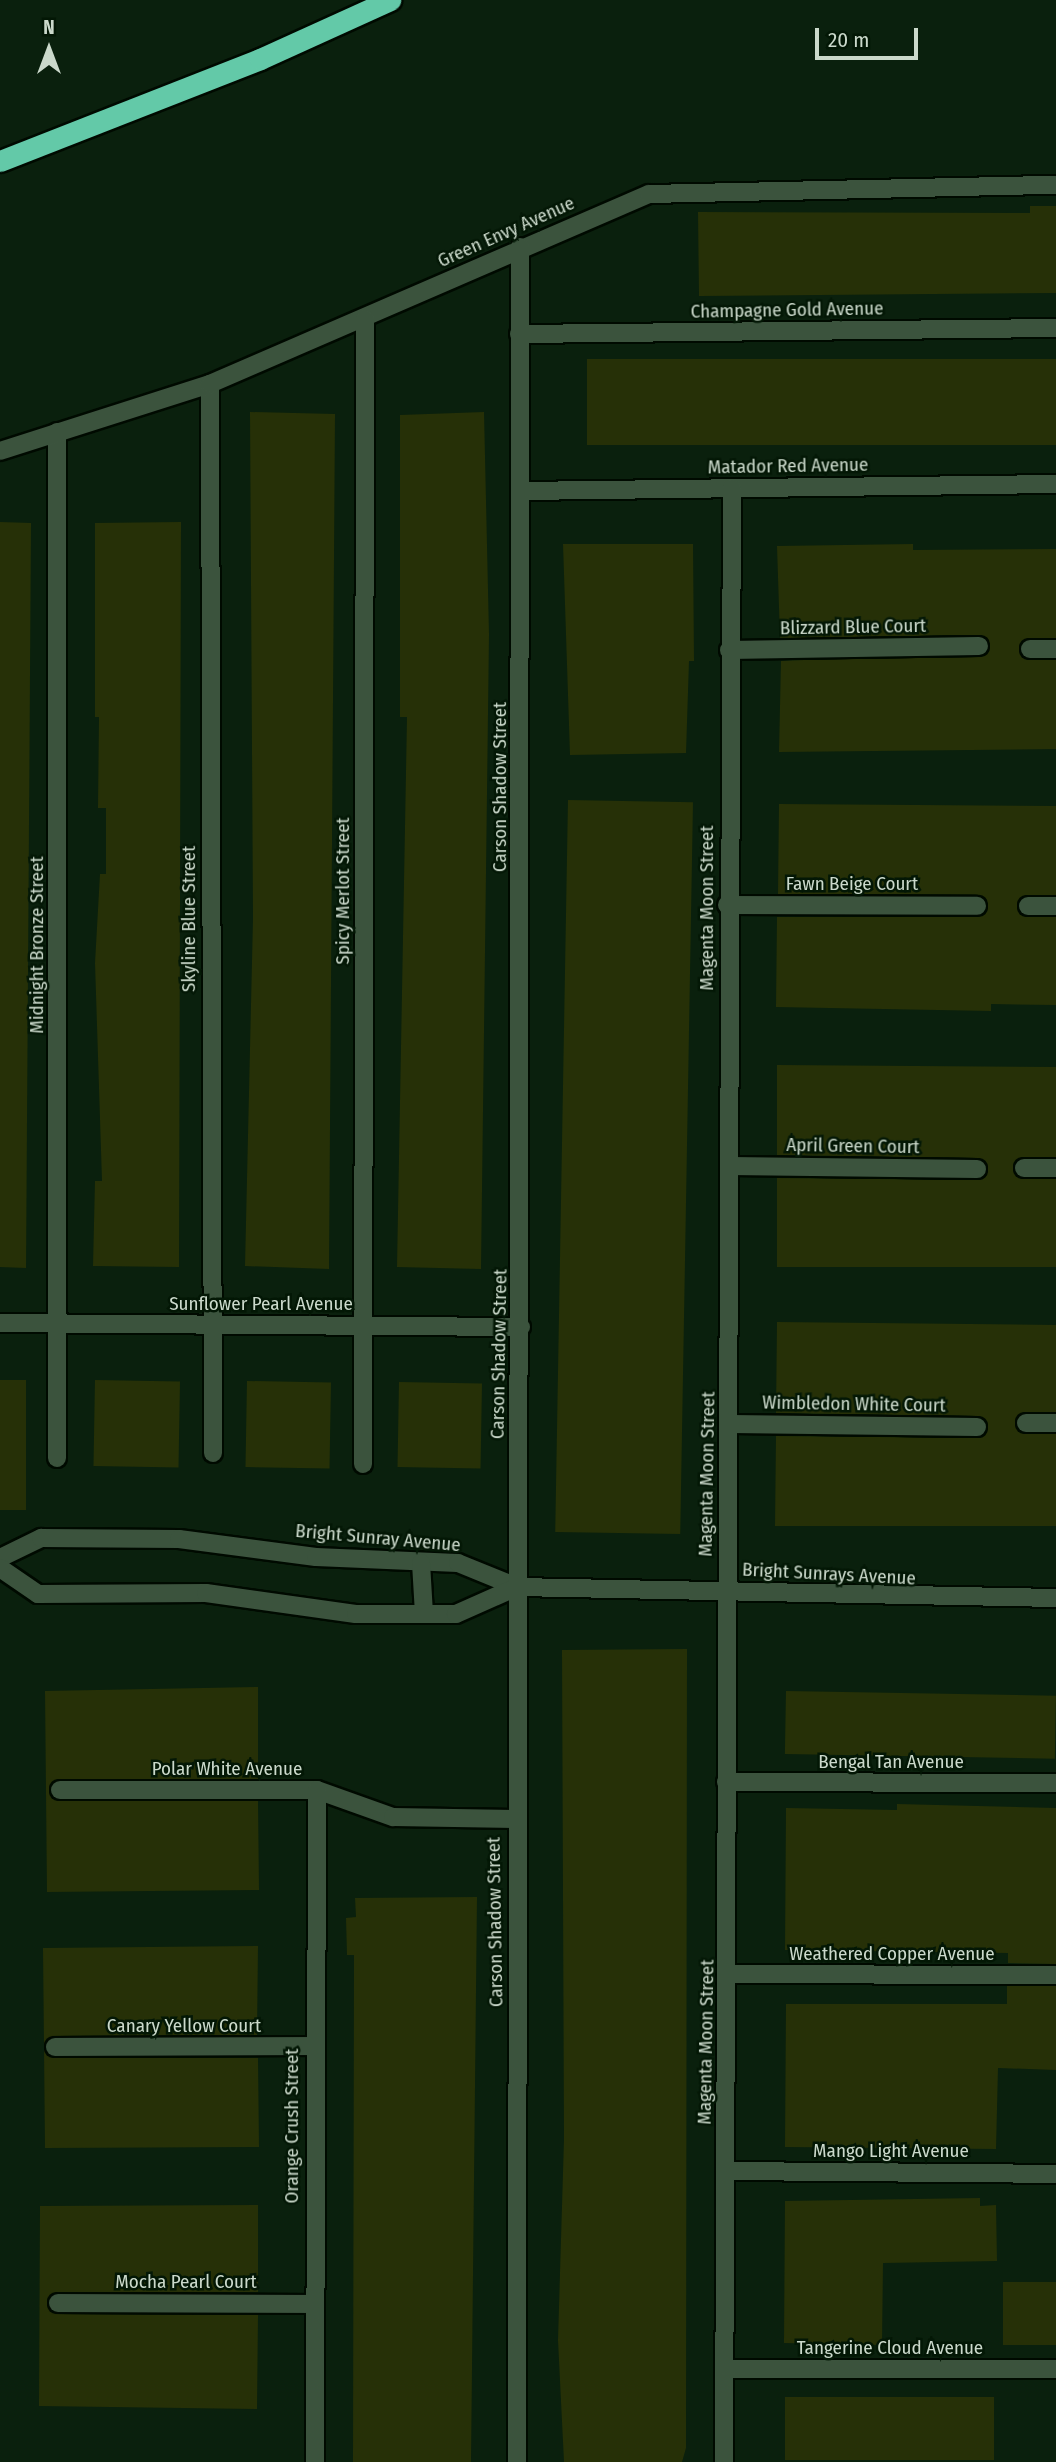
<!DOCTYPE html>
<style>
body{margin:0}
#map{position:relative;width:1056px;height:2462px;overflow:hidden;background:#0a200d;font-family:"Fira Sans Condensed",sans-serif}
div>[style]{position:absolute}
.building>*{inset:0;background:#263007;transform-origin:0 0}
.roads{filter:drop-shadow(2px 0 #000a00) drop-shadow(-2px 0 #000a00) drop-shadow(0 2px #000a00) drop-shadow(0 -2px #000a00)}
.minor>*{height:18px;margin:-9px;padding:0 9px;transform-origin:9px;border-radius:9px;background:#3b533d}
.highway>*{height:21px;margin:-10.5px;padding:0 10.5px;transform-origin:10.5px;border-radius:10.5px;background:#63c9a8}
span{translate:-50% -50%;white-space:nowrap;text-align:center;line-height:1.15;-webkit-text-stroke:5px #031705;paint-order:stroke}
.street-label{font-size:19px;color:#cbd9cb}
.north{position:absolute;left:14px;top:14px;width:70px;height:70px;-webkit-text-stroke:5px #031705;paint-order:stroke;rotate:0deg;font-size:19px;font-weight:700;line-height:28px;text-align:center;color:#cbd9cb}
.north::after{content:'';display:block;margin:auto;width:24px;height:32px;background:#cbd9cb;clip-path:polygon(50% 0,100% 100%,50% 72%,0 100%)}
.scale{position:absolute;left:815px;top:28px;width:103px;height:32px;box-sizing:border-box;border:4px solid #cbd9cb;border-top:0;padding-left:9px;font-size:21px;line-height:24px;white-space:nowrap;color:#cbd9cb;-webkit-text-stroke:5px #031705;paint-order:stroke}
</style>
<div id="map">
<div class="building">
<div style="clip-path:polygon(1030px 206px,1056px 206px,1056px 293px,699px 296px,698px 212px,1030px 213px)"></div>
<div style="left:1056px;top:359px;width:86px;height:469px;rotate:90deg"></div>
<div style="clip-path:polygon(250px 412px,335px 414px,329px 1269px,245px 1266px,253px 918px)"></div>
<div style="clip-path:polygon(484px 412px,489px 634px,481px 1269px,397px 1267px,407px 717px,400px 717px,400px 415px)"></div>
<div style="clip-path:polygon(0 522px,31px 523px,26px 1268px,0 1267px)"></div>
<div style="clip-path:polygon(181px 522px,179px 1267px,93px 1266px,95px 1181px,102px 1181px,95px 963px,100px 874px,106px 874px,106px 808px,98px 808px,99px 717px,95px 717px,95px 523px)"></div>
<div style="clip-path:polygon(563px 544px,693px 544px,694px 661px,689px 661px,686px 753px,570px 755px)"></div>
<div style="clip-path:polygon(913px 544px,913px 550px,1056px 549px,1056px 638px,1025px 639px,1019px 648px,1025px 659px,1056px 660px,1056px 749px,779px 752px,781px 661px,989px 652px,989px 641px,979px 635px,780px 638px,777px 546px)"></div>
<div style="left:568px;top:800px;width:125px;height:732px;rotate:1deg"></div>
<div style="clip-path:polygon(779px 804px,1056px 806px,1056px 895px,1023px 896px,1017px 905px,1023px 916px,1056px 917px,1056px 1005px,991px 1004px,991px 1011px,776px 1007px,777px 917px,977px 917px,988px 907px,977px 895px,778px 894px)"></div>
<div style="clip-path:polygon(777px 1065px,1056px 1067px,1056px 1157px,1023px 1157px,1013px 1167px,1019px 1178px,1056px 1179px,1056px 1267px,777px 1267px,777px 1178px,977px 1180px,988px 1168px,977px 1158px,777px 1155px)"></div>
<div style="clip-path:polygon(777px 1322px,1056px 1325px,1056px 1412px,1025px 1412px,1015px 1422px,1021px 1433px,1056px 1434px,1056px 1526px,775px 1526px,776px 1436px,977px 1438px,988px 1426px,977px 1416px,776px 1413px)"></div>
<div style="left:0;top:1380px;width:26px;height:130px"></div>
<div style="left:95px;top:1380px;width:85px;height:86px;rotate:1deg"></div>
<div style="left:247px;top:1381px;width:84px;height:86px;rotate:1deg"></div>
<div style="left:399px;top:1382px;width:83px;height:85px;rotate:1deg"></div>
<div style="clip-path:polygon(687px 1649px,686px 2448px,682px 2462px,564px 2462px,558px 2340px,564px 2139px,562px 1650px)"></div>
<div style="clip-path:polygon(258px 1687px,258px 1779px,60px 1779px,49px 1791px,60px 1801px,258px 1801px,259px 1890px,47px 1892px,45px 1691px)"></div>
<div style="left:786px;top:1691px;width:270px;height:63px;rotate:1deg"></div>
<div style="clip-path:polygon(897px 1804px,1056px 1808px,1056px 1964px,1008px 1963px,1008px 1953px,785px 1950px,786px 1808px,897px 1810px)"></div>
<div style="clip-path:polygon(477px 1897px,471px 2462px,353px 2462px,354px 1955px,347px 1955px,346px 1918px,356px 1917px,355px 1898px)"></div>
<div style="clip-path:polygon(258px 1946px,257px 2035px,55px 2036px,44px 2046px,43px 1948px)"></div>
<div style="clip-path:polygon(1007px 1986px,1056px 1986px,1056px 2070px,998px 2068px,996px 2149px,785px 2147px,786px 2004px,1007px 2004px)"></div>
<div style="clip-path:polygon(44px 2048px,55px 2058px,258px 2058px,259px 2147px,45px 2148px)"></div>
<div style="clip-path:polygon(980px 2198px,980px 2206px,996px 2205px,997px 2261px,883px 2263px,882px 2345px,784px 2343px,785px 2201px)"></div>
<div style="clip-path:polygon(258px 2205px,258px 2292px,58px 2292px,47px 2304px,58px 2314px,258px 2315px,257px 2409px,39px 2406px,40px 2206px)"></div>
<div style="left:1003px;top:2282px;width:53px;height:63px"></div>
<div style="left:785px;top:2397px;width:209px;height:63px"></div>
</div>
<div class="roads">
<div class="minor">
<div style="left:519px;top:334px;width:537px;rotate:-0.64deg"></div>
<div style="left:210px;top:384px;width:1069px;rotate:89.84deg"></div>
<div style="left:57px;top:432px;width:1026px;rotate:90deg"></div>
<div style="left:0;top:451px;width:220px;rotate:-17.7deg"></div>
<div style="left:210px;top:384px;width:478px;rotate:-23.4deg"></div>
<div style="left:649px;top:194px;width:407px;rotate:-1.3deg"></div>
<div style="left:521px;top:491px;width:535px;rotate:-0.75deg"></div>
<div style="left:1030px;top:649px;width:26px"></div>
<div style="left:729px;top:650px;width:250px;rotate:-0.9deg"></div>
<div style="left:727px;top:905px;width:250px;rotate:0.2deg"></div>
<div style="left:1028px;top:906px;width:28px"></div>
<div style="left:730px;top:1166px;width:247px;rotate:0.7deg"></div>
<div style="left:1024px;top:1168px;width:32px"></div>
<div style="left:0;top:1323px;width:521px;rotate:0.44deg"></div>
<div style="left:1026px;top:1423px;width:30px"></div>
<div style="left:731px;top:1424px;width:246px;rotate:0.7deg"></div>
<div style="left:363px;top:1464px;width:1145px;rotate:-89.9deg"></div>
<div style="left:0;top:1558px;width:46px;rotate:-26deg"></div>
<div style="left:41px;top:1538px;width:138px;rotate:0.4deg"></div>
<div style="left:179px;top:1539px;width:138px;rotate:7.5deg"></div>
<div style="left:316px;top:1557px;width:142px;rotate:2.4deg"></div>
<div style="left:458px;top:1563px;width:64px;rotate:22.1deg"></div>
<div style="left:517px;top:1587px;width:539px;rotate:1.17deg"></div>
<div style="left:421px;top:1563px;width:51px;rotate:86.6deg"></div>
<div style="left:0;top:1568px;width:46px;rotate:34.4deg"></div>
<div style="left:38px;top:1594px;width:168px;rotate:-0.3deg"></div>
<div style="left:206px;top:1593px;width:151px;rotate:8deg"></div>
<div style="left:356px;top:1614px;width:100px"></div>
<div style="left:456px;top:1614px;width:67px;rotate:-23.9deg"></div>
<div style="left:726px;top:1782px;width:330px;rotate:0.2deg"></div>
<div style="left:60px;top:1790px;width:257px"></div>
<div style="left:317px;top:1790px;width:81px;rotate:19.6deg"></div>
<div style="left:393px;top:1817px;width:122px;rotate:0.9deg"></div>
<div style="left:728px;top:1974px;width:328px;rotate:0.2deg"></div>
<div style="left:55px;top:2047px;width:258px;rotate:-0.2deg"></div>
<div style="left:725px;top:2171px;width:331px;rotate:0.5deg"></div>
<div style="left:58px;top:2303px;width:255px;rotate:0.2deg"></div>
<div style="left:724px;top:2369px;width:332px"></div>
<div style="left:315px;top:2462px;width:672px;rotate:-89.83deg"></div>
<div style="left:517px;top:2462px;width:2215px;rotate:-89.92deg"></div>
<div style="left:724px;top:2462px;width:1974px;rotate:-89.77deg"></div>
</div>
<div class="highway">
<div style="left:0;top:161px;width:279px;rotate:-21.4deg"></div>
<div style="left:260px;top:59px;width:143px;rotate:-24.4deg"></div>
</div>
</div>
<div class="street-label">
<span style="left:506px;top:232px;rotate:-24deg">Green Envy Avenue</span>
<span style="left:787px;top:310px;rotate:-1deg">Champagne Gold Avenue</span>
<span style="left:788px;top:466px;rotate:-1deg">Matador Red Avenue</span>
<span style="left:853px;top:627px;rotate:-1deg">Blizzard Blue Court</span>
<span style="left:500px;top:787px;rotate:-90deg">Carson Shadow Street</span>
<span style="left:852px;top:884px">Fawn Beige Court</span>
<span style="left:343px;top:891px;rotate:-90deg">Spicy Merlot Street</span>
<span style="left:707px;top:908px;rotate:-90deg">Magenta Moon Street</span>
<span style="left:189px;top:919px;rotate:-90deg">Skyline Blue Street</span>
<span style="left:37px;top:945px;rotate:-90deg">Midnight Bronze Street</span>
<span style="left:853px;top:1146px;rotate:1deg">April Green Court</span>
<span style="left:261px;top:1304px">Sunflower Pearl Avenue</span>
<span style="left:499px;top:1354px;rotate:-89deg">Carson Shadow Street</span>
<span style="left:854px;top:1404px;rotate:1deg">Wimbledon White Court</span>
<span style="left:707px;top:1474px;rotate:-89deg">Magenta Moon Street</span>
<span style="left:378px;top:1538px;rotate:5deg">Bright Sunray Avenue</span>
<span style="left:829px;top:1574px;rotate:3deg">Bright Sunrays Avenue</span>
<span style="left:891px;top:1762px">Bengal Tan Avenue</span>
<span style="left:227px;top:1769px">Polar White Avenue</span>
<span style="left:495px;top:1922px;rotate:-91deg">Carson Shadow Street</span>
<span style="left:892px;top:1954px">Weathered Copper Avenue</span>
<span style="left:184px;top:2026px">Canary Yellow Court</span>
<span style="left:706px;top:2042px;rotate:-89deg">Magenta Moon Street</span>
<span style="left:292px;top:2126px;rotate:-90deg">Orange Crush Street</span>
<span style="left:891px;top:2151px">Mango Light Avenue</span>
<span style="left:186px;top:2282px">Mocha Pearl Court</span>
<span style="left:890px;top:2348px">Tangerine Cloud Avenue</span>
</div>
<div class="north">N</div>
<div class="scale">20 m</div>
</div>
